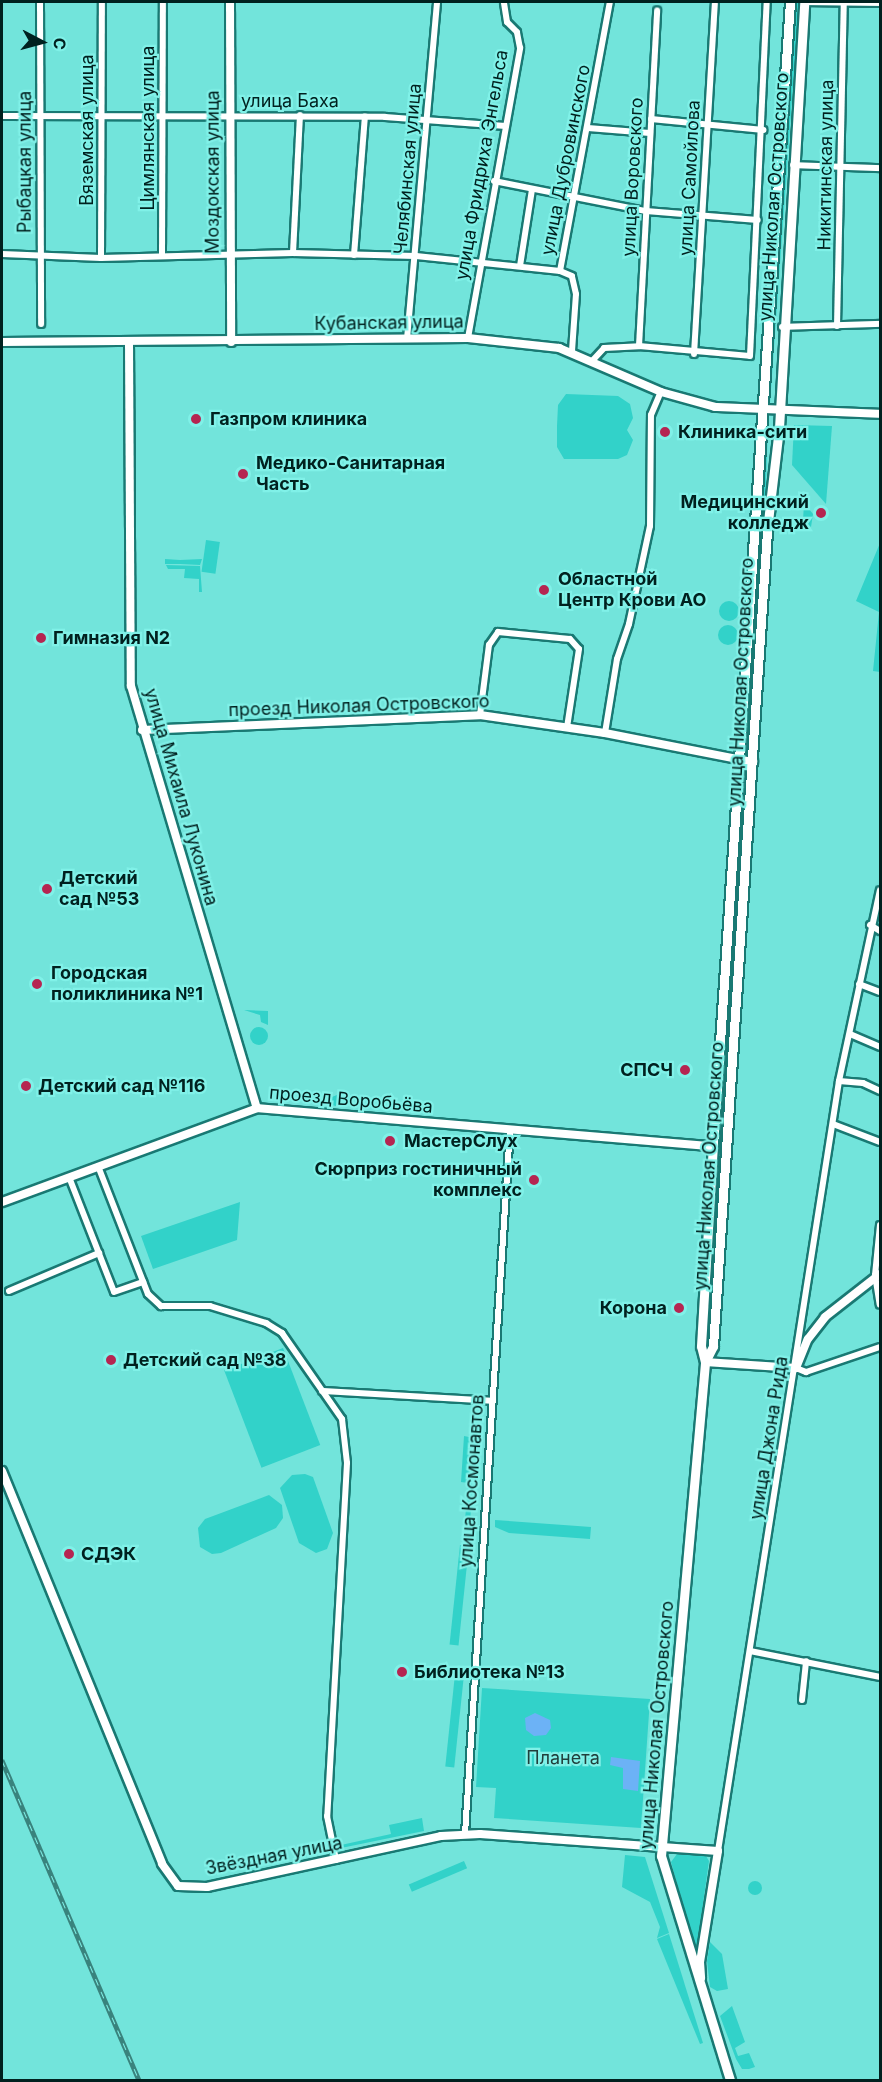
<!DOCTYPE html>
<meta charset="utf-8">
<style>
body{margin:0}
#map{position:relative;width:882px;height:2082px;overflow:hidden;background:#72e4db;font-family:Inter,sans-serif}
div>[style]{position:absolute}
.green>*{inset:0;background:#32d2c9;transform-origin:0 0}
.round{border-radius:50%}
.water>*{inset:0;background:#6cb2f6}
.roads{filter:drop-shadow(2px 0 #197973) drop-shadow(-2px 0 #197973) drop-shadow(0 2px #197973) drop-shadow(0 -2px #197973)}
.minor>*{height:6px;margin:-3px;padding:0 3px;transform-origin:3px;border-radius:3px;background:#fff}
.tertiary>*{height:8px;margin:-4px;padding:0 4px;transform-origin:4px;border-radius:4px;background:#fff}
.secondary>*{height:8px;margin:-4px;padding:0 4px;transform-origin:4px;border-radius:4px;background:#fff}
.primary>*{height:9px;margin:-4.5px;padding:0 4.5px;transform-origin:4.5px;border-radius:4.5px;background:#fff}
.rail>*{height:4.5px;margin-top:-2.25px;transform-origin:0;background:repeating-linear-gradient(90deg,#80f1e8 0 7px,#39837d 0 14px);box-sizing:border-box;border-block:2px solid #39837d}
.dots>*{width:16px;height:16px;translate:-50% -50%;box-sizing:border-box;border:3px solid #80f1e8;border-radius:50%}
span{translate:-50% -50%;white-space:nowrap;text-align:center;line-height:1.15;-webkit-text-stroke:4.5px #80f1e8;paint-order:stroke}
.street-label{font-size:18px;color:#00211f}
.poi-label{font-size:18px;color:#00211f;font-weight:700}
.left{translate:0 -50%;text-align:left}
.right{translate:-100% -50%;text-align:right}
.park-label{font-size:18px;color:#203e3b}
.frame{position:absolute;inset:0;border:3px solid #00211f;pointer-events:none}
.north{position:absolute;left:12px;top:12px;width:60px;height:60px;-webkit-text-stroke:4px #80f1e8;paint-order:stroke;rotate:96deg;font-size:16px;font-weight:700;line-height:24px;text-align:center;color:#00211f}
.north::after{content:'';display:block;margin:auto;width:21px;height:27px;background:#00211f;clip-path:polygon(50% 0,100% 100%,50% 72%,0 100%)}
</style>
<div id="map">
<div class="green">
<div style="clip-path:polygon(792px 2px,799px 2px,770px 403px,770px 331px)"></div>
<div style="clip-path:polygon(566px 394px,618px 396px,630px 404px,633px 418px,627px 430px,633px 440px,627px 455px,618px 459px,564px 459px,557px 447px,557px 426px,558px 405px)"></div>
<div style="clip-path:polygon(794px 425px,832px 426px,826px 504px,792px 465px)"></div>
<div style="left:768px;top:426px;width:83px;height:3px;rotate:92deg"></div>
<div style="clip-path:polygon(804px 503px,813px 514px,811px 527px,803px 520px)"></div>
<div style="left:206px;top:540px;width:14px;height:32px;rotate:8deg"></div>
<div style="clip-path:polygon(880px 543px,880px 672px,873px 671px,879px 612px,856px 601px)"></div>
<div style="left:760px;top:544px;width:213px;height:4px;rotate:93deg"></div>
<div style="clip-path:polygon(165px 559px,180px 560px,202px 559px,200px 565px,180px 564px,165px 564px)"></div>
<div style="clip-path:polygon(166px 565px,200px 566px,202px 592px,199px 592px,199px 579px,184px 578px,185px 569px,168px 569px)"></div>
<div class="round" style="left:719px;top:601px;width:20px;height:20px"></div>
<div class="round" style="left:718px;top:625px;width:20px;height:20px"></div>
<div style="clip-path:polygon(745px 771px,728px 1066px,726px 1067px,723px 1065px)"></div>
<div style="clip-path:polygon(244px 1010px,268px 1011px,268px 1025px,261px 1022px,260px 1015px)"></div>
<div class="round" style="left:250px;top:1027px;width:18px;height:18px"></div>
<div style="clip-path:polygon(337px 1095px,343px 1100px,340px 1107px,319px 1102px)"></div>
<div style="clip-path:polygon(718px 1159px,719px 1221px,711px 1346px,706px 1349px)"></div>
<div style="clip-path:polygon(240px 1202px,237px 1240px,153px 1269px,141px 1236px)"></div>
<div style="left:283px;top:1348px;width:104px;height:63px;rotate:69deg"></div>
<div style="clip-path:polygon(464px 1436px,474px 1438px,470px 1527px,464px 1533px,468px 1483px,461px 1482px)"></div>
<div style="clip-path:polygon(305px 1474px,313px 1477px,333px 1533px,327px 1549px,316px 1553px,299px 1543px,280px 1488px,292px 1475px)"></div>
<div style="clip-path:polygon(269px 1495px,282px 1505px,283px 1518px,276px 1528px,221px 1553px,212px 1554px,200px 1547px,198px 1528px,205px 1519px)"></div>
<div style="clip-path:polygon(495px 1520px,591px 1527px,590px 1539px,509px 1533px,495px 1527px)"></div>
<div style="left:460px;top:1545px;width:9px;height:100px;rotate:6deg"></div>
<div style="left:455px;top:1674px;width:9px;height:93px;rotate:6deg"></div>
<div style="clip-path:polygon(482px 1688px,650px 1699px,641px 1828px,494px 1818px,496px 1788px,476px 1787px)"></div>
<div style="clip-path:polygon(422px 1818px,424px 1831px,341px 1848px,341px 1845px,391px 1834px,389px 1825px)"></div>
<div style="clip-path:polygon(677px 1854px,706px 1856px,709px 1861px,696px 1954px,671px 1862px)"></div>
<div style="clip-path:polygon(625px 1855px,645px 1857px,669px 1933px,657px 1938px,660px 1927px,650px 1902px,622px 1887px)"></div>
<div style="left:464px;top:1861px;width:8px;height:60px;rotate:67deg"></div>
<div class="round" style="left:748px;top:1881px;width:14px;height:14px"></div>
<div style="clip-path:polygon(669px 1934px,703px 2043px,700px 2044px,657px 1939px)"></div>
<div style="clip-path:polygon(710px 1942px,722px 1954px,728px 1989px,717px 1991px,710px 1987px,707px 1961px)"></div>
<div style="clip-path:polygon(732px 2006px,745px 2042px,735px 2048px,738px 2056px,749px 2053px,755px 2067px,749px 2069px,742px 2069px,736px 2059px,720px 2016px)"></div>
</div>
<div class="water">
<div style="clip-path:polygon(535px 1713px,550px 1720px,551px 1728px,546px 1735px,534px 1736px,526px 1730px,525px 1718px)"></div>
<div style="clip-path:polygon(611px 1757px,640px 1761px,638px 1791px,623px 1789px,623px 1768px,610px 1765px)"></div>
</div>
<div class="roads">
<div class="minor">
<div style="left:40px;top:2px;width:322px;rotate:89.8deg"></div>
<div style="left:804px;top:2px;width:76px;rotate:0.8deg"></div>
<div style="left:2px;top:116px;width:383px;rotate:0.1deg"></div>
<div style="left:385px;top:117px;width:121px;rotate:4.3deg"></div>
<div style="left:651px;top:119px;width:113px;rotate:5.6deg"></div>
<div style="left:588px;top:128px;width:62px;rotate:4.6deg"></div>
<div style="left:793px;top:165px;width:87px;rotate:2deg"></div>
<div style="left:494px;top:181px;width:155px;rotate:11.2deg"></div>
<div style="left:646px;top:211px;width:112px;rotate:4.6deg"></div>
<div style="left:293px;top:253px;width:138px;rotate:-87.1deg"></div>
<div style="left:2px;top:254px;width:99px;rotate:2.3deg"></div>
<div style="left:101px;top:258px;width:192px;rotate:-1.5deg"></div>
<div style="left:293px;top:253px;width:123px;rotate:1.4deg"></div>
<div style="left:416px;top:256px;width:145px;rotate:5.9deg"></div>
<div style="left:162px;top:255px;width:253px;rotate:-89.8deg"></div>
<div style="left:354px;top:255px;width:139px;rotate:-85.5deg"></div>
<div style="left:101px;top:258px;width:256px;rotate:-89.8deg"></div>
<div style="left:520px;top:266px;width:78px;rotate:-81.1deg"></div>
<div style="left:837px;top:326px;width:322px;rotate:-88.8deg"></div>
<div style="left:782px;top:327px;width:98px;rotate:-1.8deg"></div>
<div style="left:468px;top:338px;width:295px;rotate:-79.8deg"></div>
<div style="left:520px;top:48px;width:16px;rotate:-101deg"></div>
<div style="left:517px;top:32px;width:14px;rotate:-135deg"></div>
<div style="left:507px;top:22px;width:20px;rotate:-99deg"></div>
<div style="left:407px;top:339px;width:338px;rotate:-84.9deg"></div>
<div style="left:639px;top:346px;width:336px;rotate:-86.9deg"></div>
<div style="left:572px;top:351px;width:57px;rotate:-86deg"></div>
<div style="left:576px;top:294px;width:18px;rotate:-103deg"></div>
<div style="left:572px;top:276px;width:13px;rotate:-157deg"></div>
<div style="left:560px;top:271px;width:274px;rotate:-79.5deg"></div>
<div style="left:694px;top:354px;width:351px;rotate:-86.6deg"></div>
<div style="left:593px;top:360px;width:16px;rotate:-47deg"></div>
<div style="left:604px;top:348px;width:35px;rotate:-3deg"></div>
<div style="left:639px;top:346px;width:111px;rotate:5.1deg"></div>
<div style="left:750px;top:356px;width:354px;rotate:-87.3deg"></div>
<div style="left:480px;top:715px;width:71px;rotate:-82.7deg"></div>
<div style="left:489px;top:645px;width:16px;rotate:-55deg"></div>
<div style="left:498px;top:632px;width:72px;rotate:5.6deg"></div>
<div style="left:570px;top:639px;width:13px;rotate:48deg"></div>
<div style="left:579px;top:649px;width:79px;rotate:98.7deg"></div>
<div style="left:605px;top:733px;width:75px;rotate:-80.8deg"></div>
<div style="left:617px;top:659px;width:37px;rotate:-71deg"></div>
<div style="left:629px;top:624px;width:100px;rotate:-77.9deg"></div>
<div style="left:650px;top:526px;width:111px;rotate:-89.5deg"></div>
<div style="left:651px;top:415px;width:25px;rotate:-67deg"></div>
<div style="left:870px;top:925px;width:12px;rotate:31deg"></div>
<div style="left:859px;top:984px;width:22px;rotate:21deg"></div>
<div style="left:850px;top:1034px;width:33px;rotate:23deg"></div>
<div style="left:839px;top:1081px;width:24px;rotate:5deg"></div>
<div style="left:863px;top:1083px;width:19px;rotate:25deg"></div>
<div style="left:833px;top:1124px;width:50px;rotate:21deg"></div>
<div style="left:98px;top:1166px;width:137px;rotate:68.7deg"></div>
<div style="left:148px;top:1294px;width:18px;rotate:43deg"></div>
<div style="left:161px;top:1306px;width:49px"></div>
<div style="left:210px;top:1306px;width:59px;rotate:16.9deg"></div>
<div style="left:266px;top:1323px;width:19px;rotate:32deg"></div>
<div style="left:282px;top:1333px;width:105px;rotate:55.1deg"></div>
<div style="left:342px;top:1419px;width:44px;rotate:83.5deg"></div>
<div style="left:347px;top:1463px;width:354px;rotate:93.2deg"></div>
<div style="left:327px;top:1816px;width:45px;rotate:78.4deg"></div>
<div style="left:69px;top:1177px;width:123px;rotate:68.6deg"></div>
<div style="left:114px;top:1292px;width:31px;rotate:-19deg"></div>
<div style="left:880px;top:1225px;width:50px;rotate:95.7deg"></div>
<div style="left:875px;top:1275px;width:30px;rotate:81deg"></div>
<div style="left:9px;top:1291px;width:98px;rotate:-22.9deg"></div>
<div style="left:796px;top:1368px;width:11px;rotate:22deg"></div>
<div style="left:806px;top:1372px;width:78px;rotate:-18.7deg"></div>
<div style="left:322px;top:1391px;width:171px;rotate:3.3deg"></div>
<div style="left:750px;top:1651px;width:133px;rotate:11.3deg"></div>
<div style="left:802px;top:1700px;width:39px;rotate:-84deg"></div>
<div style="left:465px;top:1834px;width:706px;rotate:-86.35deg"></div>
<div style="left:718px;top:1851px;width:779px;rotate:-81.07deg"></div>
<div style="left:839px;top:1081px;width:195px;rotate:-77.9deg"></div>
</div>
<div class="tertiary">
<div style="left:142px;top:730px;width:338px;rotate:-2.5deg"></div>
<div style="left:480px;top:715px;width:126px;rotate:8.2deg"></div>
<div style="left:605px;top:733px;width:151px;rotate:11.1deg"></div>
<div style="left:662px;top:1847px;width:56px;rotate:4.1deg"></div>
<div style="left:718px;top:1851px;width:112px;rotate:99.2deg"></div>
<div style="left:700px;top:1962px;width:16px;rotate:86deg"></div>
</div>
<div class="secondary">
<div style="left:230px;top:2px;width:340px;rotate:89.8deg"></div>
<div style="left:2px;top:342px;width:466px;rotate:-0.5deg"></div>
<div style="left:468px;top:338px;width:92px;rotate:6.3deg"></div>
<div style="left:559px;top:348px;width:111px;rotate:23.3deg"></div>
<div style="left:661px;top:392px;width:56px;rotate:15.5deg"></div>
<div style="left:715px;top:407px;width:165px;rotate:2.4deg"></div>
<div style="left:129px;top:342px;width:344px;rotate:89.7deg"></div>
<div style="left:131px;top:686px;width:440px;rotate:73.4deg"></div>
<div style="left:2px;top:1202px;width:272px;rotate:-20.2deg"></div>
<div style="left:257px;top:1108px;width:458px;rotate:4.8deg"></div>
<div style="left:705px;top:1362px;width:91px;rotate:3.8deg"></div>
<div style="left:796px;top:1368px;width:31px;rotate:-68deg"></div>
<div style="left:808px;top:1339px;width:28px;rotate:-52deg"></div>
<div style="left:825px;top:1317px;width:70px;rotate:-38deg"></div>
<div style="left:2px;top:1471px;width:424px;rotate:67.8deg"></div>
<div style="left:162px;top:1864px;width:27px;rotate:54deg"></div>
<div style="left:178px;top:1886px;width:29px;rotate:2deg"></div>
<div style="left:207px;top:1887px;width:239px;rotate:-12.3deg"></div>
<div style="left:441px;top:1836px;width:39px;rotate:-3deg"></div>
<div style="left:480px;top:1834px;width:182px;rotate:4.1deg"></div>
</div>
<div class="primary">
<div style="left:705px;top:1362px;width:18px;rotate:-63deg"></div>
<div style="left:713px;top:1346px;width:818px;rotate:-86.21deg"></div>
<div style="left:767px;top:530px;width:103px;rotate:-83.3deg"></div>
<div style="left:779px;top:428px;width:427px;rotate:-86.6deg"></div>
<div style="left:730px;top:2080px;width:234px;rotate:-107.1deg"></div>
<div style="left:661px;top:1856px;width:496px;rotate:-84.9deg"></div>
<div style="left:705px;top:1362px;width:16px;rotate:-104deg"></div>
<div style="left:701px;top:1346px;width:200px;rotate:-86.6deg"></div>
<div style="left:713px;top:1146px;width:1147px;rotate:-86.15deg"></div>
</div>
</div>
<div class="rail">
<div style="left:2px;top:1760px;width:348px;rotate:66.8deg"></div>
</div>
<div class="dots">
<div style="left:196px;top:419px;background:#b52551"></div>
<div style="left:665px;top:432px;background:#b52551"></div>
<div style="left:243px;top:474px;background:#b52551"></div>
<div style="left:821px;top:513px;background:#b52551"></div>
<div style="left:544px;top:590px;background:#b52551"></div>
<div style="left:41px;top:638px;background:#b52551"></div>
<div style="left:47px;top:889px;background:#b52551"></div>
<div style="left:37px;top:984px;background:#b52551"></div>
<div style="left:685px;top:1070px;background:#b52551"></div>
<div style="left:26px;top:1086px;background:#b52551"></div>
<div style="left:390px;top:1141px;background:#b52551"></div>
<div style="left:534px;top:1180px;background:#b52551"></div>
<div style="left:679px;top:1308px;background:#b52551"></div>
<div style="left:111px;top:1360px;background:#b52551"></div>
<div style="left:69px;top:1554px;background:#b52551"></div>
<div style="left:402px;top:1672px;background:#b52551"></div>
</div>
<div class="street-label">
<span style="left:290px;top:101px">улица Баха</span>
<span style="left:148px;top:128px;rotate:-90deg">Цимлянская улица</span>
<span style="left:87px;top:130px;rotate:-90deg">Вяземская улица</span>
<span style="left:566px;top:160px;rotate:-79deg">улица Дубровинского</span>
<span style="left:25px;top:162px;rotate:-90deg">Рыбацкая улица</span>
<span style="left:482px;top:165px;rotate:-80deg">улица Фридриха Энгельса</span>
<span style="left:826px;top:165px;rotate:-89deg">Никитинская улица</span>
<span style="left:408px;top:169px;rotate:-85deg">Челябинская улица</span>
<span style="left:213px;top:172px;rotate:-90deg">Моздокская улица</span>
<span style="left:633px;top:177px;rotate:-87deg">улица Воровского</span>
<span style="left:690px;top:178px;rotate:-87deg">улица Самойлова</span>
<span style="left:774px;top:197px;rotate:-86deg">улица Николая Островского</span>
<span style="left:389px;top:323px;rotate:-1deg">Кубанская улица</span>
<span style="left:741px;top:682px;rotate:-87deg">улица Николая Островского</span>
<span style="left:359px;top:706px;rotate:-2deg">проезд Николая Островского</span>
<span style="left:181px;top:797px;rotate:74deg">улица Михаила Луконина</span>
<span style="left:351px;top:1100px;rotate:5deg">проезд Воробьёва</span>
<span style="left:709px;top:1166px;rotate:-86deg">улица Николая Островского</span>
<span style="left:769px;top:1438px;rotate:-81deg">улица Джона Рида</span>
<span style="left:472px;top:1481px;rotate:-86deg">улица Космонавтов</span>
<span style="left:657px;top:1725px;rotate:-85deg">улица Николая Островского</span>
<span style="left:274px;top:1856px;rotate:-11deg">Звёздная улица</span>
</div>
<div class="poi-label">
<span class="left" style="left:210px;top:419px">Газпром клиника</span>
<span class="left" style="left:678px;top:432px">Клиника-сити</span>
<span class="left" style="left:256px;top:474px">Медико-Санитарная<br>Часть</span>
<span class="right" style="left:809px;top:513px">Медицинский<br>колледж</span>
<span class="left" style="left:558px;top:590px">Областной<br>Центр Крови АО</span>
<span class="left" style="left:53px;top:638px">Гимназия N2</span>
<span class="left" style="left:59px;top:889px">Детский<br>сад №53</span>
<span class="left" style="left:51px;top:984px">Городская<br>поликлиника №1</span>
<span class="right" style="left:673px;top:1070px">СПСЧ</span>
<span class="left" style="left:38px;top:1086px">Детский сад №116</span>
<span class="left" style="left:404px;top:1141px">МастерСлух</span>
<span class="right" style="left:522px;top:1180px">Сюрприз гостиничный<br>комплекс</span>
<span class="right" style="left:667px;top:1308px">Корона</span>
<span class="left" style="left:123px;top:1360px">Детский сад №38</span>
<span class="left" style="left:81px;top:1554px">СДЭК</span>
<span class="left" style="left:414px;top:1672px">Библиотека №13</span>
</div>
<div class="park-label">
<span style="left:563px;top:1758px">Планета</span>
</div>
<div class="frame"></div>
<div class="north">С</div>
</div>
